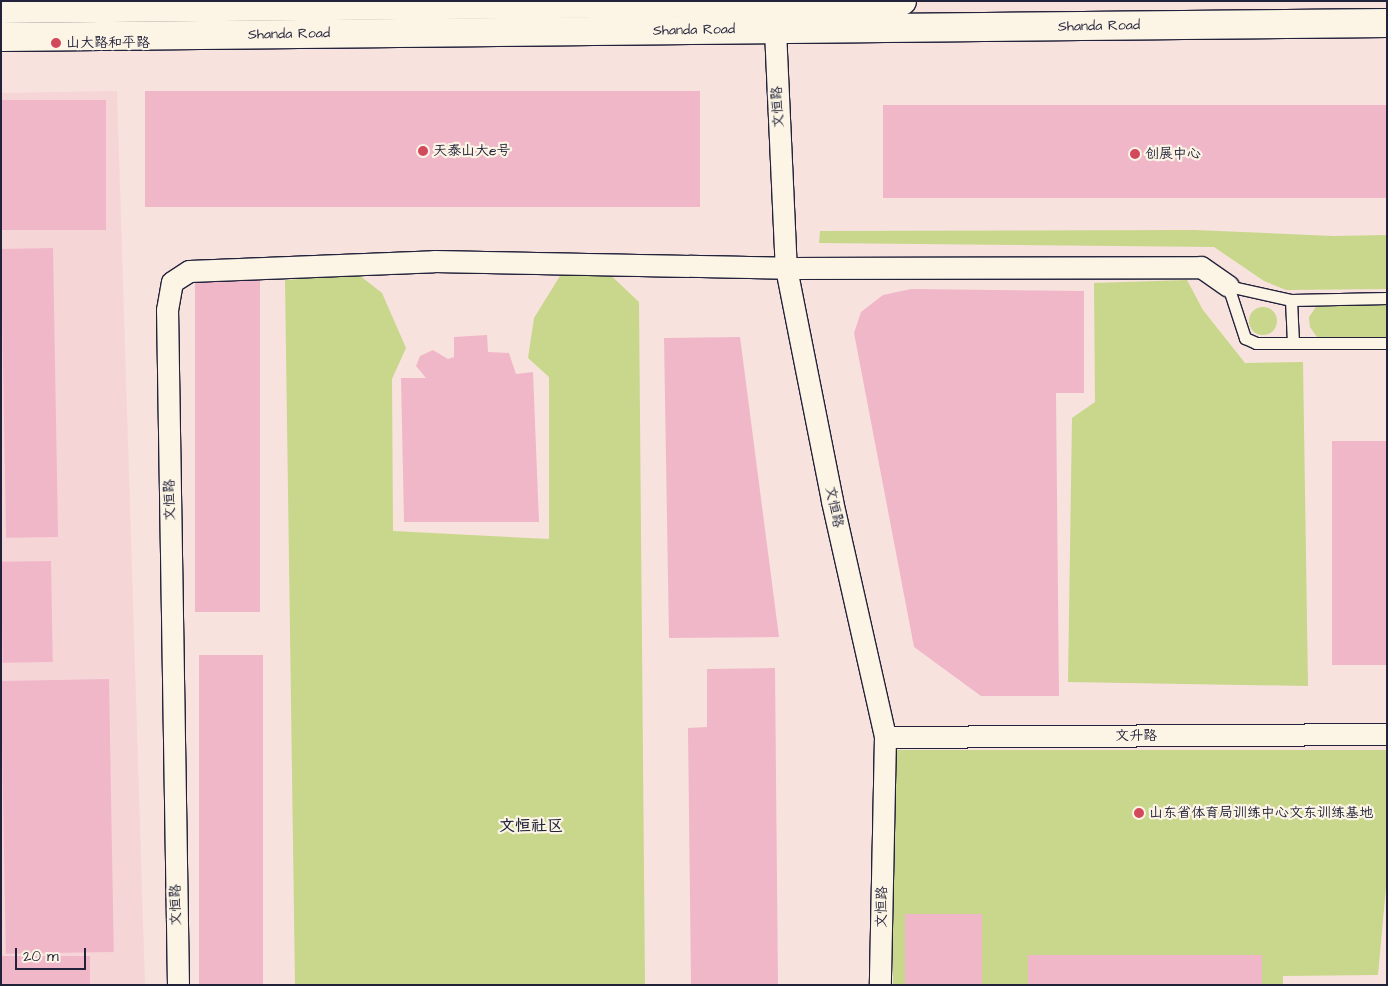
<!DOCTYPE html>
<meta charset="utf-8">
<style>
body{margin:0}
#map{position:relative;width:1388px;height:986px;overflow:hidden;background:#f8e2dd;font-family:"Architects Daughter","LXGW WenKai TC",sans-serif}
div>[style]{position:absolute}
.built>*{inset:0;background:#f6d5d7}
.green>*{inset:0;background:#c8d78b}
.round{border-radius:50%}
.building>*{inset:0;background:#f0b7c9;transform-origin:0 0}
.roads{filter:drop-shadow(1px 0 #22223b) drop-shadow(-1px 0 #22223b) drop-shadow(0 1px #22223b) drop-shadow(0 -1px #22223b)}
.service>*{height:11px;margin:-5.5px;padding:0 5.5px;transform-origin:5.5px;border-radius:5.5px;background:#fcf5e5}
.minor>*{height:21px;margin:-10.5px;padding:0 10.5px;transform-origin:10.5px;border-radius:10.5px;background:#fcf5e5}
.secondary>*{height:28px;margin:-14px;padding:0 14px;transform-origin:14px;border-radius:14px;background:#fcf5e5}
.dots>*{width:14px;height:14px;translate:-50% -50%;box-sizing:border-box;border:2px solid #fcf5e5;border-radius:50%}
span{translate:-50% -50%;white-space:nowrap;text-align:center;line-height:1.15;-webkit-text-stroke:4.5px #fcf5e5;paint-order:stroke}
.street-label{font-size:14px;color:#22223b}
.poi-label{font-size:14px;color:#22223b}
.left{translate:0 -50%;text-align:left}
.quarter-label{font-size:16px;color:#22223b;font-weight:700}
.frame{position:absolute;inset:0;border:2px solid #22223b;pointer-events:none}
.scale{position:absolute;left:15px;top:948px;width:71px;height:22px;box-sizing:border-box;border:2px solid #22223b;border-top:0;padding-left:6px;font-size:15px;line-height:18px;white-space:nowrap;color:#22223b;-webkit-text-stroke:4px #fcf5e5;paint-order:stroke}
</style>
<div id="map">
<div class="built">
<div style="clip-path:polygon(117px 91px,145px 985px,1px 985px,1px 93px)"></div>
</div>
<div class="green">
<div style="clip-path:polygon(1194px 230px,1333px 236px,1387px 235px,1387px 289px,1286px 290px,1264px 281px,1214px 247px,819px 243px,820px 231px)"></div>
<div style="clip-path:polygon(604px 269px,639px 302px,645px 985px,295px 985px,285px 280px,359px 275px,382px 293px,406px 348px,392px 379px,393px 531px,549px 539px,549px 377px,528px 358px,534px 318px,563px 271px)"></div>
<div style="clip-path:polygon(1187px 280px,1203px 310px,1245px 363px,1303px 362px,1308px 686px,1068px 682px,1072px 418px,1095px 402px,1094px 283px)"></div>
<div style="clip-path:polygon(1387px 304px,1387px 339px,1319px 340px,1310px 327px,1309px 317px,1316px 307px)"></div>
<div class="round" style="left:1249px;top:307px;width:28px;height:28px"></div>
<div style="clip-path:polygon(892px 750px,1387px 750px,1387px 876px,1378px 975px,1283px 976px,1283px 985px,893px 985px)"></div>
</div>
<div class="building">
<div style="left:700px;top:91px;width:116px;height:555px;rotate:90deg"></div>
<div style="left:1px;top:100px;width:105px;height:130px"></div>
<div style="left:1387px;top:105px;width:93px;height:504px;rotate:90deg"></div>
<div style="left:53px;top:248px;width:289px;height:52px;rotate:89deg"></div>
<div style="left:195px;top:280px;width:65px;height:332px"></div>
<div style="clip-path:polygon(911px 289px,1084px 291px,1084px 393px,1056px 393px,1059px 696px,981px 696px,914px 647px,854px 333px,861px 312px,883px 295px)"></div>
<div style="clip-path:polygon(487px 335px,488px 352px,509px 353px,516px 374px,533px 372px,539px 522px,404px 522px,401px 378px,426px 378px,416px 366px,420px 356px,433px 350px,448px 359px,454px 357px,454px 337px)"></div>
<div style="clip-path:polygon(740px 337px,779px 637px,669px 638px,664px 338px)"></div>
<div style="left:1332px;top:441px;width:55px;height:224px"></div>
<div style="left:51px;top:561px;width:101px;height:50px;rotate:89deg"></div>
<div style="left:199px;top:655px;width:64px;height:330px"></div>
<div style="clip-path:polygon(775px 668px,778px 985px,691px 985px,688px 728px,707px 727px,707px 669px)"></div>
<div style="left:109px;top:679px;width:273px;height:108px;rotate:89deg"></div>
<div style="left:982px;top:914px;width:71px;height:77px;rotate:90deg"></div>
<div style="left:1262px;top:955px;width:30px;height:234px;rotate:90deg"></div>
<div style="left:1px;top:956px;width:89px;height:29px"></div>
</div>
<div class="roads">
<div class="service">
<div style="left:1228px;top:286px;width:55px;rotate:71.9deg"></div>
<div style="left:1245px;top:338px;width:12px;rotate:24deg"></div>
<div style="left:1256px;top:343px;width:131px"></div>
<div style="left:1228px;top:286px;width:65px;rotate:12.5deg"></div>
<div style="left:1291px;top:300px;width:96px;rotate:-1.2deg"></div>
<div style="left:1291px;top:300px;width:43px;rotate:87.3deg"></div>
</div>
<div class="minor">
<div style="left:775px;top:30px;width:238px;rotate:87.4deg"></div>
<div style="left:786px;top:268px;width:237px;rotate:78.8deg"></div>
<div style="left:832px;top:501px;width:242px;rotate:77.3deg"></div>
<div style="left:885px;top:737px;width:248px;rotate:91.2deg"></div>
<div style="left:885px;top:737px;width:502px;rotate:-0.34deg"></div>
<div style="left:178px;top:985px;width:675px;rotate:-90.93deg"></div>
<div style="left:167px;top:310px;width:28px;rotate:-80deg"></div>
<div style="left:172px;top:282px;width:20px;rotate:-33deg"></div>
<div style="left:189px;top:271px;width:245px;rotate:-2.3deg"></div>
<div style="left:434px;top:261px;width:352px;rotate:1.1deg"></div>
<div style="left:786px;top:268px;width:415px;rotate:-0.1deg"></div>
<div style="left:1201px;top:267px;width:33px;rotate:35deg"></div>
</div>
<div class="secondary">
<div style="left:1px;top:9px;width:901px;rotate:-0.51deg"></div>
<div style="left:1px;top:37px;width:1386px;rotate:-0.58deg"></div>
</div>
</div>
<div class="dots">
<div style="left:56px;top:43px;background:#d1495b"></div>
<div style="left:423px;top:151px;background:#d1495b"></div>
<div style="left:1135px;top:154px;background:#d1495b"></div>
<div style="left:1139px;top:813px;background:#d1495b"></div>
</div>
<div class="street-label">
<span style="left:1099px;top:26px;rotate:-1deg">Shanda Road</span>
<span style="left:694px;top:30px;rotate:-1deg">Shanda Road</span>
<span style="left:289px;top:34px;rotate:-1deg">Shanda Road</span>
<span style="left:778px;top:107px;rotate:-93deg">文恒路</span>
<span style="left:170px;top:500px;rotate:-91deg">文恒路</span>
<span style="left:834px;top:507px;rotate:78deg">文恒路</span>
<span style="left:1136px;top:736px">文升路</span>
<span style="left:176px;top:905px;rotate:-91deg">文恒路</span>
<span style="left:882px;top:907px;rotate:-89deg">文恒路</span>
</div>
<div class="poi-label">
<span class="left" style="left:66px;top:43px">山大路和平路</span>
<span class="left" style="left:433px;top:151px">天泰山大e号</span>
<span class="left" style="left:1145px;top:154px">创展中心</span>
<span class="left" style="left:1149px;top:813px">山东省体育局训练中心文东训练基地</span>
</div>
<div class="quarter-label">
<span style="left:531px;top:826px">文恒社区</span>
</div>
<div class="frame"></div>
<div class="scale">20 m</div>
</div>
